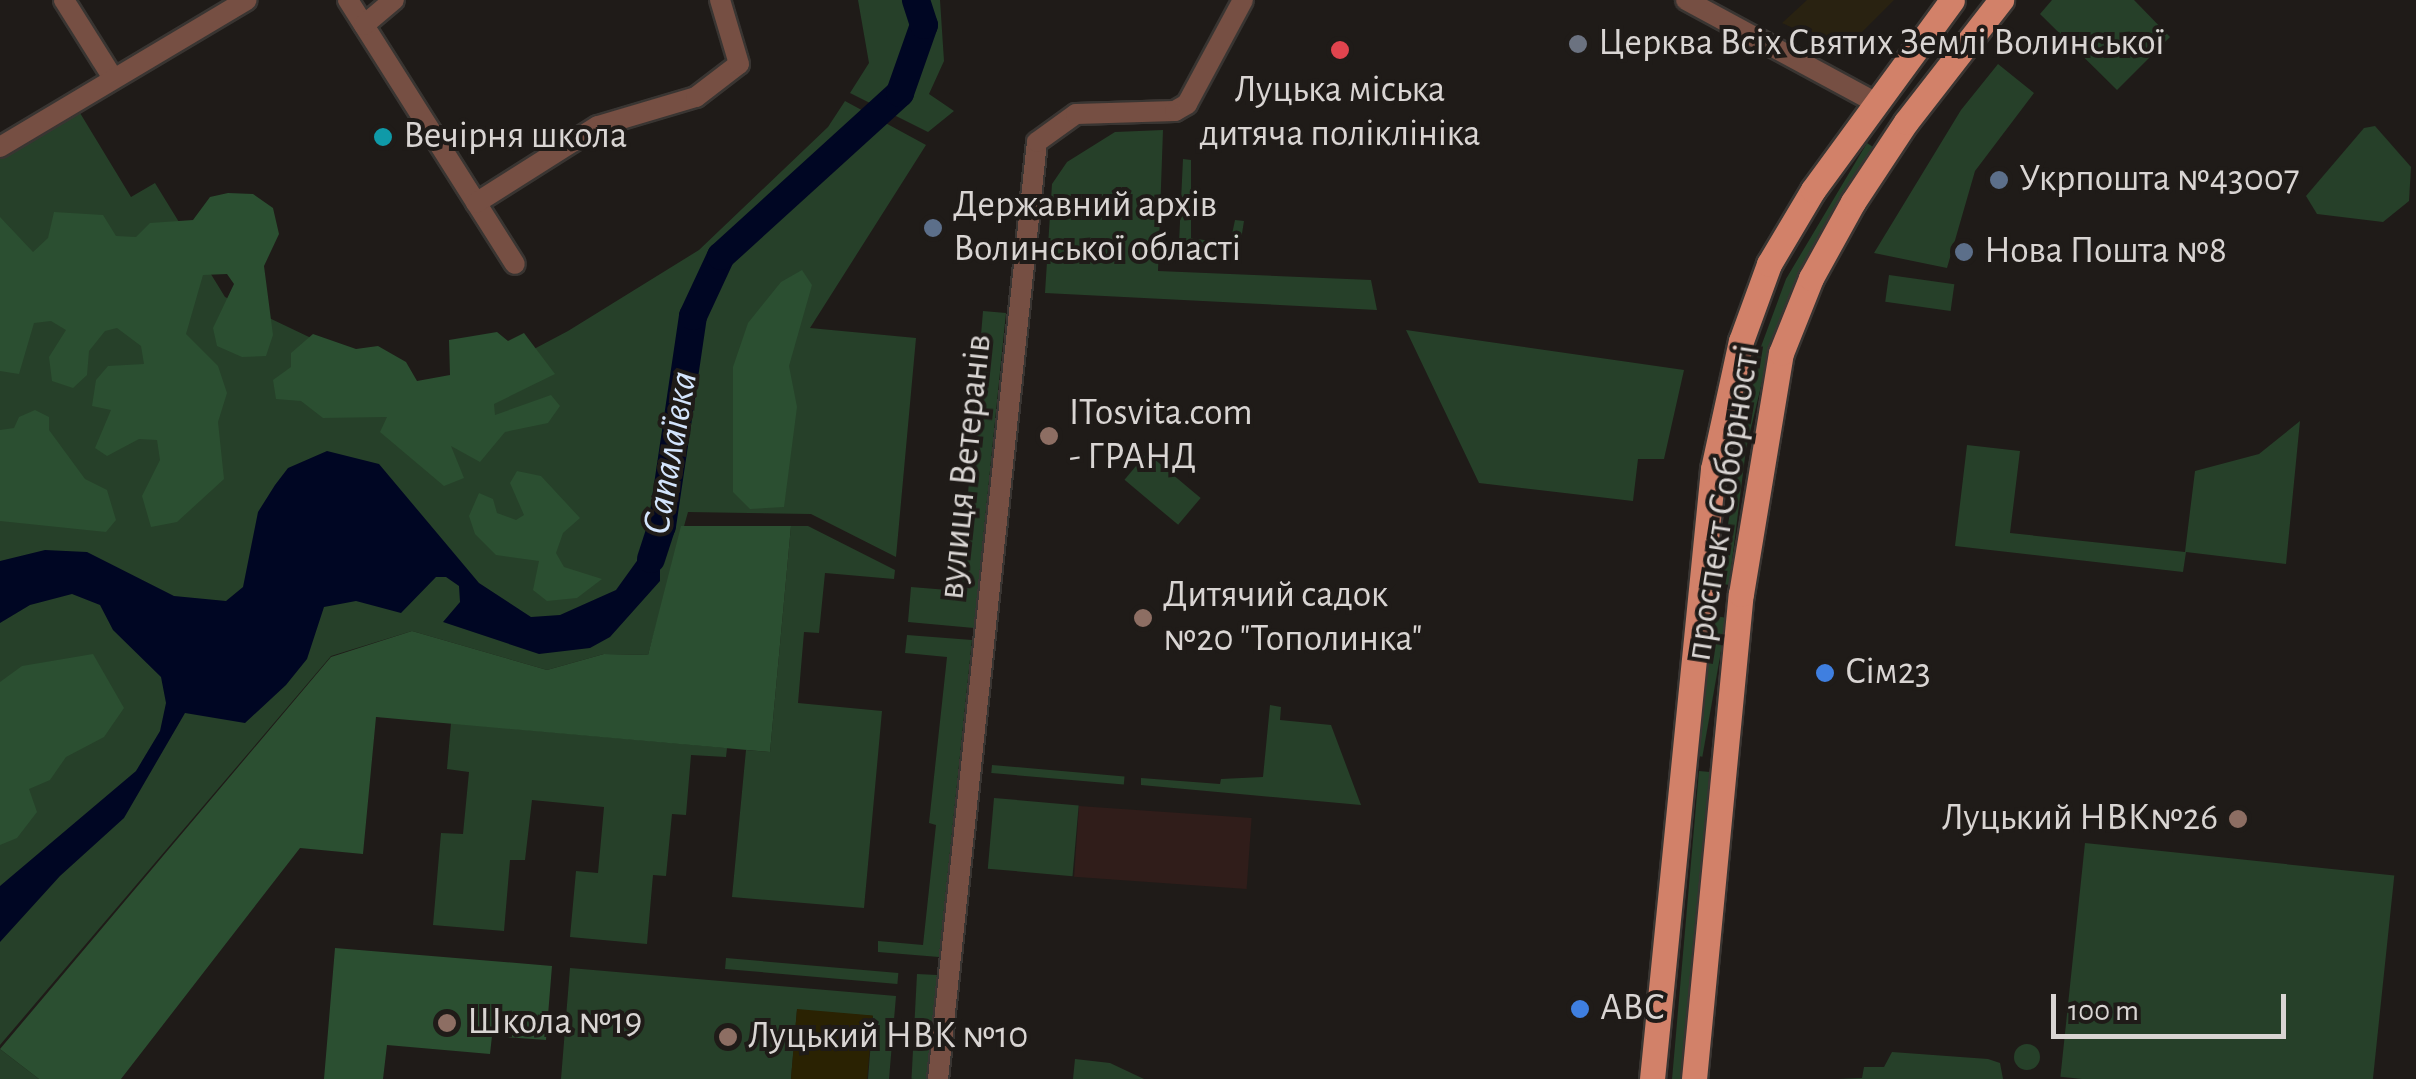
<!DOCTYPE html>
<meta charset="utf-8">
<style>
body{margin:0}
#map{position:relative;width:2416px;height:1079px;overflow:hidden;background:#1f1b18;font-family:"Alegreya Sans",sans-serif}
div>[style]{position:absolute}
.commercial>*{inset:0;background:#292211}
.industrial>*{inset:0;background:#301d1a;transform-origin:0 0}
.green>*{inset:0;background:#264029;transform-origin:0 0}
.round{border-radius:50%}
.forest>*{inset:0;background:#2b4f31}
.sand>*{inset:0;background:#2a2202;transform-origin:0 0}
.water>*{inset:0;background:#000623}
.river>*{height:28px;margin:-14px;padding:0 14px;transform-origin:14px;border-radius:14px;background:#000623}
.roads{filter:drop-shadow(2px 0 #393532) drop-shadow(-2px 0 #393532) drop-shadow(0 2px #393532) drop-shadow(0 -2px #393532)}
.minor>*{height:20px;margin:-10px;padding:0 10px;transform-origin:10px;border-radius:10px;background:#764f43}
.major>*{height:25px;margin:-12.5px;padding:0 12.5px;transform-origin:12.5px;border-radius:12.5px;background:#d28169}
.dots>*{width:28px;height:28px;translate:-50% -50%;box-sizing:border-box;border:5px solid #1f1b18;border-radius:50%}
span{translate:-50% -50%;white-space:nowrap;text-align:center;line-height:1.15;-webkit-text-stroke:8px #1f1b18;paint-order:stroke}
.poi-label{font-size:38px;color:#d9d5d3}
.left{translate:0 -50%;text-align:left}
.right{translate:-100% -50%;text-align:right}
.street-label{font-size:38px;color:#d9d5d3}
.water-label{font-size:40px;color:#d3e4fc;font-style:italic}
.scale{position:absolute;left:2051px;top:994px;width:235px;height:45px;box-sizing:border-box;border:5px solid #d9d5d3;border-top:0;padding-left:12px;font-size:30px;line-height:35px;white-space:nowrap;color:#d9d5d3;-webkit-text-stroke:8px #1f1b18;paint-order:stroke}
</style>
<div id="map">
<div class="commercial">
<div style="clip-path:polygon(1807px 0,1894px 0,1843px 51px,1782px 23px)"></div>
</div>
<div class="industrial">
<div style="left:1079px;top:806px;width:173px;height:71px;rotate:4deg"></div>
</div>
<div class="green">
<div style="clip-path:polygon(858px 0,940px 0,944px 61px,929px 94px,954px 111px,928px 132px,850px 93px,869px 63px)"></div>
<div style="clip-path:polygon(2052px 0,2134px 0,2170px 37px,2117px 90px,2040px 14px)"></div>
<div style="clip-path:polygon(1998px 64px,2034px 93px,1975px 171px,1947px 268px,1874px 253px,1961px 110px)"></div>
<div style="clip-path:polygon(845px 101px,926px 145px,810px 328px,916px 338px,896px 557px,811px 514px,688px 512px,648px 655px,604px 654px,547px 670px,412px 631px,331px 656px,0 1045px,0 154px,77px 108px,131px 197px,155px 183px,225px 297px,439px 399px,568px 331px,699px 250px,828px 127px)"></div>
<div style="clip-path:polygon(2375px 126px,2411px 167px,2409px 201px,2383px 222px,2317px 214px,2306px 196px,2364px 128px)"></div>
<div style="clip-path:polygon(1163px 130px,1158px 271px,1371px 280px,1377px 310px,1045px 293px,1052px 184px,1067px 162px,1115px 132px)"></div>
<div style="clip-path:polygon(1867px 143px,1876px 149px,1767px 361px,1746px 449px,1729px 585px,1718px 583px,1756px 360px,1786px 279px)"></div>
<div style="clip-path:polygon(1183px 159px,1191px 160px,1191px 238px,1230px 244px,1235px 220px,1244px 221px,1240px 246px,1179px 243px)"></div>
<div style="left:1889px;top:275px;width:66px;height:27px;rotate:8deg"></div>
<div style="clip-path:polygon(983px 311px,1006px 313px,974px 628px,908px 622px,911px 587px,960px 591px)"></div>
<div style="clip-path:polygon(1406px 330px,1684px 370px,1664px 459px,1638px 459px,1633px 501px,1479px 483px)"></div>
<div style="clip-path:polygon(2300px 421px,2286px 564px,2186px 552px,2183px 572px,1955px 546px,1967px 445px,2020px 451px,2010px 533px,2185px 552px,2195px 471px,2259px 454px)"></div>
<div style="left:1147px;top:453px;width:70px;height:35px;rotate:40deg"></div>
<div style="clip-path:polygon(791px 526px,808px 526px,895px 570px,894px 579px,825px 573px,819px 633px,804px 632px,798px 703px,882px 711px,864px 908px,732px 897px,746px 750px,770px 752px)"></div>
<div style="left:1716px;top:616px;width:11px;height:141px;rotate:10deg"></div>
<div style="clip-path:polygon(907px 635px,972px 640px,939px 957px,878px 952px,878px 941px,923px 945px,936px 825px,929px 823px,947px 657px,905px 653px)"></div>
<div style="clip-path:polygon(1270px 705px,1281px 707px,1280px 720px,1331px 725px,1361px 805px,1141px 785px,1141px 778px,1220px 784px,1221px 779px,1263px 777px)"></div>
<div style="clip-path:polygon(451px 723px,727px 748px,726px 757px,691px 755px,686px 815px,672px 814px,666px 876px,653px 875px,647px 944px,570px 937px,576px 871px,598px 873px,604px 807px,532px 800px,525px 860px,510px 860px,504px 931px,433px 925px,441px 833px,463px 834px,469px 772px,447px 769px)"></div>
<div style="left:992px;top:765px;width:133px;height:8px;rotate:5deg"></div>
<div style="left:1699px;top:771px;width:11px;height:310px;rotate:5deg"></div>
<div style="left:994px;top:798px;width:85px;height:71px;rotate:5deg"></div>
<div style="left:2085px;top:843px;width:311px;height:235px;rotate:6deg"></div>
<div style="left:726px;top:958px;width:173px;height:11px;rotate:5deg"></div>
<div style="clip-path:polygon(570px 968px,896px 996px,889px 1079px,868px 1079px,873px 1016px,797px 1010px,791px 1079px,561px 1079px)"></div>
<div style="left:917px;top:974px;width:20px;height:105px;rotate:3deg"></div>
<div class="round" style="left:2014px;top:1044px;width:26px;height:26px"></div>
<div style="clip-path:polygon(0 1049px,39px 1079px,0 1079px)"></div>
<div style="clip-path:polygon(1892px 1052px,1988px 1059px,2000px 1063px,2003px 1079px,1838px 1079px,1862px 1078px,1864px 1067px,1884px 1067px)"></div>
<div style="clip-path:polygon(1075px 1059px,1110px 1063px,1144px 1079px,1073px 1079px)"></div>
</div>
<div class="forest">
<div style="clip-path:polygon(228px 193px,253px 194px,273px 208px,279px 234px,264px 266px,273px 335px,266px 356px,242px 357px,217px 346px,213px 328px,234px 284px,227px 274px,203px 275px,186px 334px,218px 366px,227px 393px,218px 422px,224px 479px,177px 522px,151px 527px,142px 496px,160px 460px,157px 440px,139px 439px,107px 456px,95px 448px,111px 410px,92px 406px,96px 380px,108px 366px,144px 364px,141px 346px,117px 328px,105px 331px,89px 351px,87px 375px,73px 388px,52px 381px,49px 357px,66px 330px,51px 321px,34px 323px,19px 374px,0 371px,0 217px,33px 252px,48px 238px,54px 212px,103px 215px,116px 236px,136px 237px,150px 223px,193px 220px,210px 197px)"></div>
<div style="clip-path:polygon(802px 270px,812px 285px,789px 366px,797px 407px,784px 507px,750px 509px,733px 492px,733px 367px,748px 323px,781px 282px)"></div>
<div style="clip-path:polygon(497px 332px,508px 341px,524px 333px,555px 374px,494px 404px,495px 415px,551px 395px,560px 406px,548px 423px,505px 432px,480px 462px,451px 446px,464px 478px,444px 486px,380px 432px,387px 417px,323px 418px,301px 401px,276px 399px,273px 380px,291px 367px,291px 353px,313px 334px,356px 349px,378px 346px,406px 362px,417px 381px,450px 375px,449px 340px)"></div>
<div style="clip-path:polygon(35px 410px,49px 417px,49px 430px,85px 479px,107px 490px,116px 520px,106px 532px,0 521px,0 430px,14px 428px,19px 417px)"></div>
<div style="clip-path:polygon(517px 471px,541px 476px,580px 518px,563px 533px,556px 553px,564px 567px,602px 579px,577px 598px,547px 601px,533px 590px,539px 561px,496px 555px,475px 534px,469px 516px,479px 493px,493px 499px,497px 513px,516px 520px,524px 515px,510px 483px)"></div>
<div style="clip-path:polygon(681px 526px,791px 526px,770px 752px,376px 717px,363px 854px,300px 848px,121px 1079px,39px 1079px,0 1049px,331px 657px,412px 631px,547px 670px,604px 654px,648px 655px)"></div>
<div style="clip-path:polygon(93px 654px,124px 708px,104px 737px,66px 757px,50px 780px,29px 789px,37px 812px,17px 838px,0 845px,0 682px,22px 666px)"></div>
<div style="clip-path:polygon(335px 948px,552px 966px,546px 1040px,492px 1036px,490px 1054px,387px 1045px,383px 1079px,324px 1079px)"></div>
</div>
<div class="sand">
<div style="left:797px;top:1009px;width:76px;height:70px;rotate:5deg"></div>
</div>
<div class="water">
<div style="clip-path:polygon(327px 451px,379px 464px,479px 583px,531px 617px,560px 615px,616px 590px,662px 526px,674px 533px,660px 558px,660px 581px,610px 637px,590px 648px,539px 654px,443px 622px,460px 602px,459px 586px,446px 577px,436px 577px,401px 613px,356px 601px,324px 607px,307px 659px,286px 685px,245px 723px,185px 713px,124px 818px,60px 876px,0 942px,0 886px,136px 771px,160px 731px,166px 703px,161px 677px,113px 630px,100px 605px,72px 594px,30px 605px,0 623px,0 561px,45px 550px,87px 552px,174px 596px,226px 601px,243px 587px,258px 512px,275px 485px,288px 468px)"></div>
</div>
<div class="river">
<div style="left:651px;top:559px;width:35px;rotate:-72deg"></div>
<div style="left:662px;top:526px;width:212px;rotate:-81.6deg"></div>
<div style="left:693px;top:316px;width:66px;rotate:-65deg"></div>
<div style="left:721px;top:256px;width:242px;rotate:-42.3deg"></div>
<div style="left:900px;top:93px;width:72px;rotate:-70.6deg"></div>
<div style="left:924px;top:25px;width:26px;rotate:-108deg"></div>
</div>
<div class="roads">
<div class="minor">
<div style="left:64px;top:0;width:92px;rotate:57.9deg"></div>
<div style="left:348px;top:0;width:312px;rotate:57.7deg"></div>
<div style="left:1686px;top:0;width:215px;rotate:28.4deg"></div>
<div style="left:364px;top:25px;width:39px;rotate:-40deg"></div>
<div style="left:0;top:147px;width:287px;rotate:-30.8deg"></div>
<div style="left:476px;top:203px;width:144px;rotate:-32.3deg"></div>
<div style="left:598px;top:126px;width:102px;rotate:-16.5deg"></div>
<div style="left:696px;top:97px;width:54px;rotate:-37.5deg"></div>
<div style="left:739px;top:64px;width:67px;rotate:-106.5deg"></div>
<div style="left:938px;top:1079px;width:942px;rotate:-83.97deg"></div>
<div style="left:1037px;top:142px;width:48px;rotate:-35.7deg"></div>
<div style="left:1076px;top:114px;width:99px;rotate:-1.7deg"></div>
<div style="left:1175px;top:111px;width:14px;rotate:-30deg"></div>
<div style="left:1187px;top:104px;width:118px;rotate:-61.7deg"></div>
</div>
<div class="major">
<div style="left:1652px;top:1079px;width:613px;rotate:-84.29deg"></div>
<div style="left:1713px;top:469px;width:131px;rotate:-77.7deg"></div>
<div style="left:1741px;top:341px;width:82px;rotate:-70deg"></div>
<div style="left:1769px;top:264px;width:86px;rotate:-59.3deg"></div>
<div style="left:1813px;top:190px;width:235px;rotate:-53.8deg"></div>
<div style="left:1694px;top:1079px;width:487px;rotate:-84.5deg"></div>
<div style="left:1741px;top:594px;width:244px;rotate:-80.6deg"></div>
<div style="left:1781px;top:353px;width:81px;rotate:-68.2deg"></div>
<div style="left:1811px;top:278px;width:87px;rotate:-61.1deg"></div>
<div style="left:1853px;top:202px;width:96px;rotate:-56.5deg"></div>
<div style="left:1906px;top:122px;width:155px;rotate:-52.1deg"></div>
</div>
</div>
<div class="dots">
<div style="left:1578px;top:44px;background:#6b7280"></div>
<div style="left:1340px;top:50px;background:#e0444e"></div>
<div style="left:383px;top:137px;background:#0f9aa8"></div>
<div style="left:1999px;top:180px;background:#5c6f8a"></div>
<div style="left:933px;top:228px;background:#5c6f8a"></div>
<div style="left:1964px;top:252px;background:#5c6f8a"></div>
<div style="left:1049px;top:436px;background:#8d6e63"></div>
<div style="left:1143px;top:618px;background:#8d6e63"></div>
<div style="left:1825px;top:673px;background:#3f7fe0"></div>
<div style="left:2238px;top:819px;background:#8d6e63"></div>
<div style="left:1580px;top:1009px;background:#3f7fe0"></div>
<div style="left:447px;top:1023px;background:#8d6e63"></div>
<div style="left:728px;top:1037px;background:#8d6e63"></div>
</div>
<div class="poi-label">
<span class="left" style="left:1598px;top:44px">Церква Всіх Святих Землі Волинської</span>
<span style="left:1340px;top:113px">Луцька міська<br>дитяча поліклініка</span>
<span class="left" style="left:403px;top:137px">Вечірня школа</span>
<span class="left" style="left:2019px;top:180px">Укрпошта №43007</span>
<span class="left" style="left:953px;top:228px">Державний архів<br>Волинської області</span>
<span class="left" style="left:1984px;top:252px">Нова Пошта №8</span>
<span class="left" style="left:1069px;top:436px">ITosvita.com<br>- ГРАНД</span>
<span class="left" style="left:1163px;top:618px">Дитячий садок<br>№20 "Тополинка"</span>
<span class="left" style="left:1845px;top:673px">Сім23</span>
<span class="right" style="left:2218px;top:819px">Луцький НВК№26</span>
<span class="left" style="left:1600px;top:1009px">АВС</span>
<span class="left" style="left:467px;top:1023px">Школа №19</span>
<span class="left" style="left:748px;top:1037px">Луцький НВК №10</span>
</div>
<div class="street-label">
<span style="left:966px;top:467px;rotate:-84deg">вулиця Ветеранів</span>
<span style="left:1724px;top:503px;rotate:-81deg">проспект Соборності</span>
</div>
<div class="water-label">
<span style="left:670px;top:453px;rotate:-80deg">Сапалаївка</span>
</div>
<div class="scale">100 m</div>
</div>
